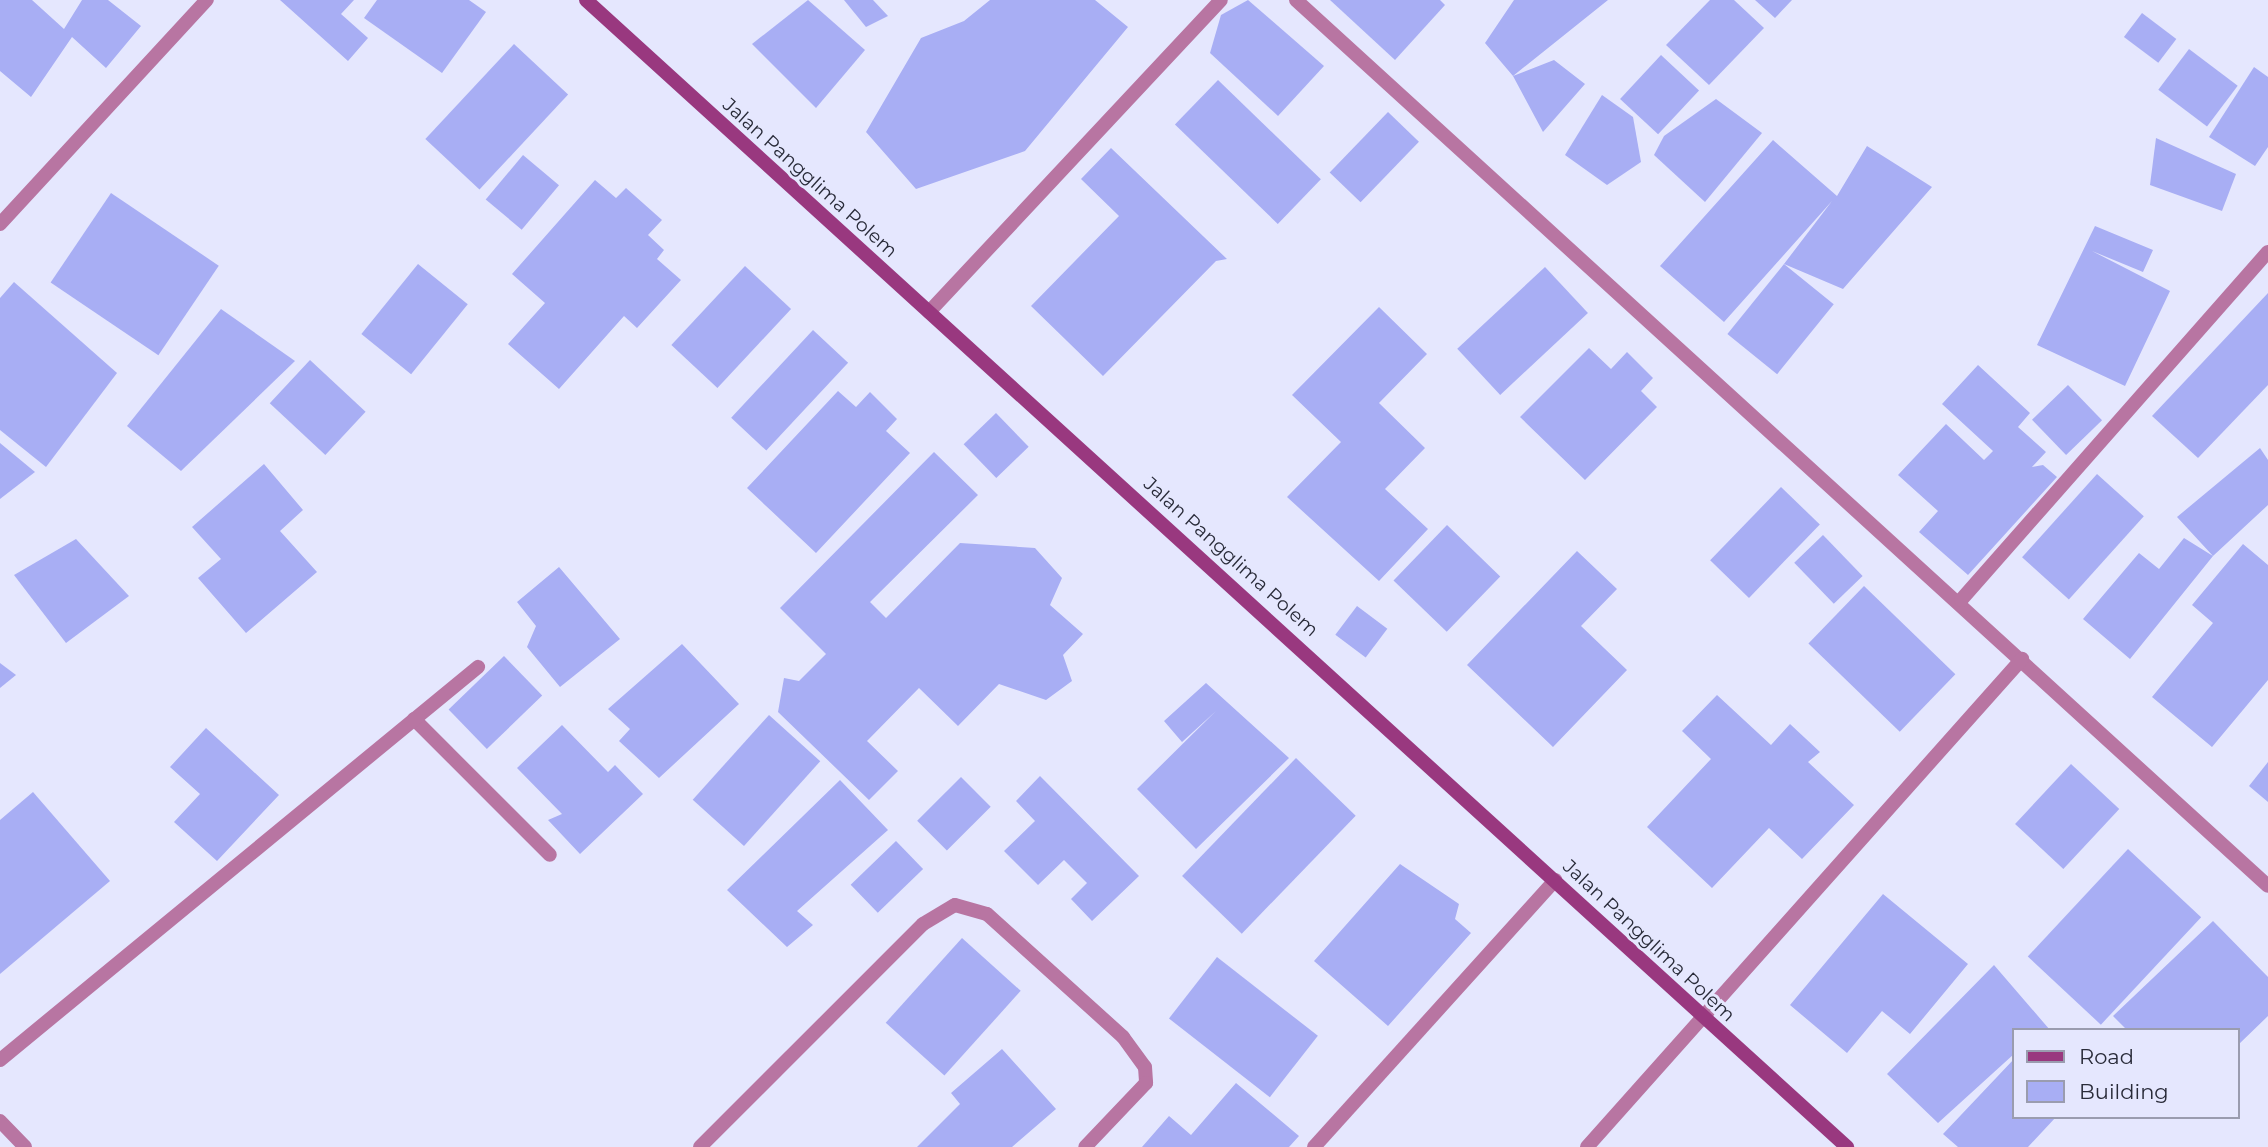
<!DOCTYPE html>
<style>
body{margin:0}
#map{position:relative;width:2268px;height:1147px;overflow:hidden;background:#e5e7fe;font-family:Montserrat,sans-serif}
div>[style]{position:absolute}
.building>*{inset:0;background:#a8aef4;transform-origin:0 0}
.street>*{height:14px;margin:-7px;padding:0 7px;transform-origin:7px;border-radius:7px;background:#b875a2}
.secondary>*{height:14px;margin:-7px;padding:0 7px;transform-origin:7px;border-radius:7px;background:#99387f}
span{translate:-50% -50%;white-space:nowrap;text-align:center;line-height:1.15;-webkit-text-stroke:6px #e5e7fe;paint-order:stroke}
.street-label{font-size:19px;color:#292b39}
.legend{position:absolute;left:2012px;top:1028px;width:228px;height:91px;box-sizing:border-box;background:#e5e7fe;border:2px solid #9a9caf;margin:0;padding:9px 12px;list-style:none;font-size:21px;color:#292b39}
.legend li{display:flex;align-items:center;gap:14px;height:35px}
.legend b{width:35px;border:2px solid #9a9caf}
</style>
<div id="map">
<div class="building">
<div style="clip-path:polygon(0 0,32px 0,64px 29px,82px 0,108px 0,141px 26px,106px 68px,72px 37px,31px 97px,0 71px)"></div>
<div style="clip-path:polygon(280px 0,354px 0,341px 14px,368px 38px,348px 61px)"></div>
<div style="clip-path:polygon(377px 0,469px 0,486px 12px,442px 73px,364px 18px)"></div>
<div style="clip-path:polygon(808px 0,865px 50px,816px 108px,752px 44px)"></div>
<div style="clip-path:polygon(844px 0,873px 0,888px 16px,866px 27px)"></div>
<div style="clip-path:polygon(990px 0,1095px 0,1128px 27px,1025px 151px,916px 189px,866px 132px,921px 38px,964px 21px)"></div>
<div style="clip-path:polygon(1248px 0,1324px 66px,1278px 116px,1210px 53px,1221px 15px)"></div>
<div style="clip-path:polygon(1330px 0,1440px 0,1445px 5px,1395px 60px)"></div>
<div style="clip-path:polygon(1514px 0,1608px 0,1513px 76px,1554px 60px,1585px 84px,1543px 132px,1513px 76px,1485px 43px)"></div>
<div style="clip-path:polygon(1710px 0,1734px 0,1764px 28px,1709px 85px,1666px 45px)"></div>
<div style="clip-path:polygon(1755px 0,1792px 0,1775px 18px)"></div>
<div style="left:2142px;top:13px;width:43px;height:30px;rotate:37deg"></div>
<div style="left:514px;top:44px;width:74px;height:130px;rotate:43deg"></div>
<div style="left:2189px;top:49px;width:61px;height:51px;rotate:37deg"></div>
<div style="left:1661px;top:55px;width:52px;height:60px;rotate:43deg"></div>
<div style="clip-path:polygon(2254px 67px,2268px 77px,2268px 147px,2255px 166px,2209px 137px)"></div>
<div style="left:1218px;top:80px;width:143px;height:62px;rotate:44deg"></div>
<div style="clip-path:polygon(1602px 95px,1633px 117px,1641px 162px,1607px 185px,1565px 155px)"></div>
<div style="clip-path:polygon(1716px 99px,1762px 133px,1705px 202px,1654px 155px,1664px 136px)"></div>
<div style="left:1388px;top:112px;width:43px;height:84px;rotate:44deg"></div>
<div style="clip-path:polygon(2156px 138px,2236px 174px,2222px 211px,2150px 185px)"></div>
<div style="clip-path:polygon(1773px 140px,1837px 196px,1867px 146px,1932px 187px,1843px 289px,1784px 264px,1832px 201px,1724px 322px,1660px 266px)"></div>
<div style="clip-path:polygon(1111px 148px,1227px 259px,1216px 261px,1103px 376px,1031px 306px,1119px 216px,1081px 179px)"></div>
<div style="left:523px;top:155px;width:47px;height:58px;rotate:40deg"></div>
<div style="clip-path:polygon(595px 180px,616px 198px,626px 188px,662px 220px,648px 235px,664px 250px,657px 259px,681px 280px,637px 328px,624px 316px,559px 389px,508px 344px,545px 303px,512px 274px)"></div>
<div style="left:111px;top:193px;width:130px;height:108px;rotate:34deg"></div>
<div style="clip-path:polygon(2095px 226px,2153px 250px,2143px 272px,2092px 251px,2170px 291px,2125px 386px,2037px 345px)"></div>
<div style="left:418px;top:264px;width:64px;height:90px;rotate:39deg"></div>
<div style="left:1784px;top:264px;width:64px;height:90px;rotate:39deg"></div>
<div style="left:745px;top:266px;width:63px;height:108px;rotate:43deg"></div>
<div style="left:1545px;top:267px;width:63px;height:120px;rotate:47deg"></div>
<div style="clip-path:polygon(14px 282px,117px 373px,46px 467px,0 430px,0 298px)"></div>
<div style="clip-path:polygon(2268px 293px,2268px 385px,2198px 458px,2152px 416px)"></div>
<div style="clip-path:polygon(1379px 307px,1427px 354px,1379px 403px,1425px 448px,1385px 489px,1428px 529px,1379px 581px,1287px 497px,1341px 442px,1292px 395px)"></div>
<div style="clip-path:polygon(221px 309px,295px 361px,181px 471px,127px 426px)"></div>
<div style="left:813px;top:330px;width:48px;height:120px;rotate:43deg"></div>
<div style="clip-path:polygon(1589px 348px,1611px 369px,1627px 352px,1653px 378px,1641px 391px,1657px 407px,1585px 480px,1520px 417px)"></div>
<div style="left:310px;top:360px;width:76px;height:59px;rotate:43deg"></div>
<div style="clip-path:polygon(1978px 365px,2030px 413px,2018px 427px,2046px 452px,2032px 467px,2043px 465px,2057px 477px,1968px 575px,1919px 532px,1938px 511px,1898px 475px,1946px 424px,1984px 460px,1993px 451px,1942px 404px)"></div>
<div style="left:2068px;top:385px;width:49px;height:50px;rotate:46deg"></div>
<div style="clip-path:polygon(838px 391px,856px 407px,870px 392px,897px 419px,886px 431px,910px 453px,816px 553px,747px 488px)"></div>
<div style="left:996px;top:413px;width:47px;height:45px;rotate:46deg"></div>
<div style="clip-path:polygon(0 443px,35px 472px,0 499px)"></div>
<div style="clip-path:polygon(2260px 448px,2268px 460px,2268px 505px,2213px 556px,2130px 659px,2083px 619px,2139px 553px,2159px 569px,2184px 538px,2213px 556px,2177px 517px)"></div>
<div style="clip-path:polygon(934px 452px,978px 495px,870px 602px,886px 618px,960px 543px,1035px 548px,1062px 578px,1050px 605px,1083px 634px,1063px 655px,1072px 681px,1046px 700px,999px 684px,958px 726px,919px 688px,867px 741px,898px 771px,869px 800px,778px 712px,784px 678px,799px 681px,826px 654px,780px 608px)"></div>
<div style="clip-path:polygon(264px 464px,303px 510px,280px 531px,317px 572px,246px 633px,198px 578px,221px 559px,192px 527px)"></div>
<div style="left:2097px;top:474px;width:63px;height:112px;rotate:42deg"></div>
<div style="left:1781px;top:487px;width:54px;height:102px;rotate:44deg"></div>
<div style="left:1447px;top:525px;width:74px;height:77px;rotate:44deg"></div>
<div style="left:1823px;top:535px;width:57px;height:40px;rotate:46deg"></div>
<div style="clip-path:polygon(76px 539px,129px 596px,66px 643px,14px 575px)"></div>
<div style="clip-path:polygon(2243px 544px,2268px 565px,2268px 680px,2212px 747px,2152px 697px,2213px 623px,2192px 605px)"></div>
<div style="clip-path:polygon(1577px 551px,1617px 589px,1581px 626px,1627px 670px,1553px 747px,1467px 665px)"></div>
<div style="clip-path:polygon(559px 567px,620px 639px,560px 687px,527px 647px,536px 626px,517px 602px)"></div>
<div style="left:1864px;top:586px;width:127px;height:80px;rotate:44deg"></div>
<div style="left:1357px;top:606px;width:38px;height:36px;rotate:37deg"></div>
<div style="clip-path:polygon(682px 644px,739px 704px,659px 778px,619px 741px,630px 729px,608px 709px)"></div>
<div style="left:504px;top:656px;width:55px;height:77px;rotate:46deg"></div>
<div style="clip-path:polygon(0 663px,16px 675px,0 688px)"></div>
<div style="clip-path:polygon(1206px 683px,1289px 758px,1196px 849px,1137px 789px,1216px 711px,1182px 742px,1164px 721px)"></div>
<div style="clip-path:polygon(1717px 695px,1771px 745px,1790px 724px,1820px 752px,1808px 762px,1854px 805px,1802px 859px,1769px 828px,1712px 888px,1647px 827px,1711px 759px,1682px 731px)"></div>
<div style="left:769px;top:715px;width:69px;height:114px;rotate:42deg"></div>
<div style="clip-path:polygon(562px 725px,608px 772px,615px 765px,643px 794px,580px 854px,548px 820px,562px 814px,517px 768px)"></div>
<div style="clip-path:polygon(206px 728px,279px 795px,217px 861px,174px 822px,200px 794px,170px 767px)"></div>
<div style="left:1296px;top:758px;width:83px;height:164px;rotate:44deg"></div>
<div style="clip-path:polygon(2268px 762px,2268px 802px,2249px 786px)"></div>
<div style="left:2071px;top:764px;width:66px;height:82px;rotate:43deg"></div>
<div style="clip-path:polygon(1040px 776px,1139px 876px,1092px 921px,1071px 899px,1087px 883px,1064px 860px,1038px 885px,1004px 851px,1035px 821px,1016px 801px)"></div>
<div style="left:961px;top:777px;width:42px;height:62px;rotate:45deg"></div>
<div style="clip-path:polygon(840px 780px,888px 830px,797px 911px,813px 925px,787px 947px,727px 890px)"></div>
<div style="clip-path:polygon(33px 792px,110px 881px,0 974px,0 820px)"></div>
<div style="left:896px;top:841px;width:39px;height:63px;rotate:46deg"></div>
<div style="left:2128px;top:849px;width:100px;height:147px;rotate:43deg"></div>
<div style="clip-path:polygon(1400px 864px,1459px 904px,1455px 919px,1471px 933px,1388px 1026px,1314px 961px)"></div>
<div style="clip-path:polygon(1883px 894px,1968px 964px,1910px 1034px,1882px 1011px,1847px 1053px,1790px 1005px)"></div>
<div style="clip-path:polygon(2213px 921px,2268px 977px,2268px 1016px,2238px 1045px,2238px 1030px,2127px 1030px,2113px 1016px)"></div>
<div style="left:962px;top:938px;width:79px;height:114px;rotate:42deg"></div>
<div style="left:1217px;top:957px;width:128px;height:78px;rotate:38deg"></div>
<div style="clip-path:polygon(1994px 965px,2050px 1030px,2014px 1030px,2014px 1054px,1938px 1123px,1887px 1074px)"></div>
<div style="clip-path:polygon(1002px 1049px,1056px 1109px,1012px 1147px,917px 1147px,960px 1104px,951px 1093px)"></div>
<div style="clip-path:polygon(2014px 1059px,2014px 1117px,2056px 1117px,2028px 1147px,1958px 1147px,1943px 1134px)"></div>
<div style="clip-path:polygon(1236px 1083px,1299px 1136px,1289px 1147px,1142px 1147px,1169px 1116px,1191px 1135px)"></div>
</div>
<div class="street">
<div style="left:1296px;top:0;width:1315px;rotate:42.35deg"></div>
<div style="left:0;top:224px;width:305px;rotate:-47.3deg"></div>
<div style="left:929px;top:312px;width:427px;rotate:-46.9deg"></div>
<div style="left:1961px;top:600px;width:464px;rotate:-48.6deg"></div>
<div style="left:414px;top:719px;width:192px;rotate:45deg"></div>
<div style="left:0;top:1060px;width:619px;rotate:-39.43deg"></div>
<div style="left:0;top:1121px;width:36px;rotate:46deg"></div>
<div style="left:700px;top:1147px;width:315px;rotate:-45deg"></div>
<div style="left:923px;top:924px;width:37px;rotate:-31deg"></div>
<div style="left:955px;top:905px;width:33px;rotate:16deg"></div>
<div style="left:987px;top:914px;width:183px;rotate:42.1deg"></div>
<div style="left:1123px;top:1037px;width:37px;rotate:54deg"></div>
<div style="left:1145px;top:1067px;width:16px;rotate:86deg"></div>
<div style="left:1146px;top:1083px;width:88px;rotate:133.6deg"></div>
<div style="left:1314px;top:1147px;width:360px;rotate:-47.9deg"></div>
<div style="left:1587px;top:1147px;width:654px;rotate:-48.29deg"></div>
</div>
<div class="secondary">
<div style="left:586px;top:0;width:1705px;rotate:42.29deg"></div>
</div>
<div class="street-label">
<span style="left:810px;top:178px;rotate:42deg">Jalan Pangglima Polem</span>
<span style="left:1231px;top:557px;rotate:42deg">Jalan Pangglima Polem</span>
<span style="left:1649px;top:941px;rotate:43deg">Jalan Pangglima Polem</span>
</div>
<ul class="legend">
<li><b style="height:9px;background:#99387f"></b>Road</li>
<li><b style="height:19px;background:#a8aef4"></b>Building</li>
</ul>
</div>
